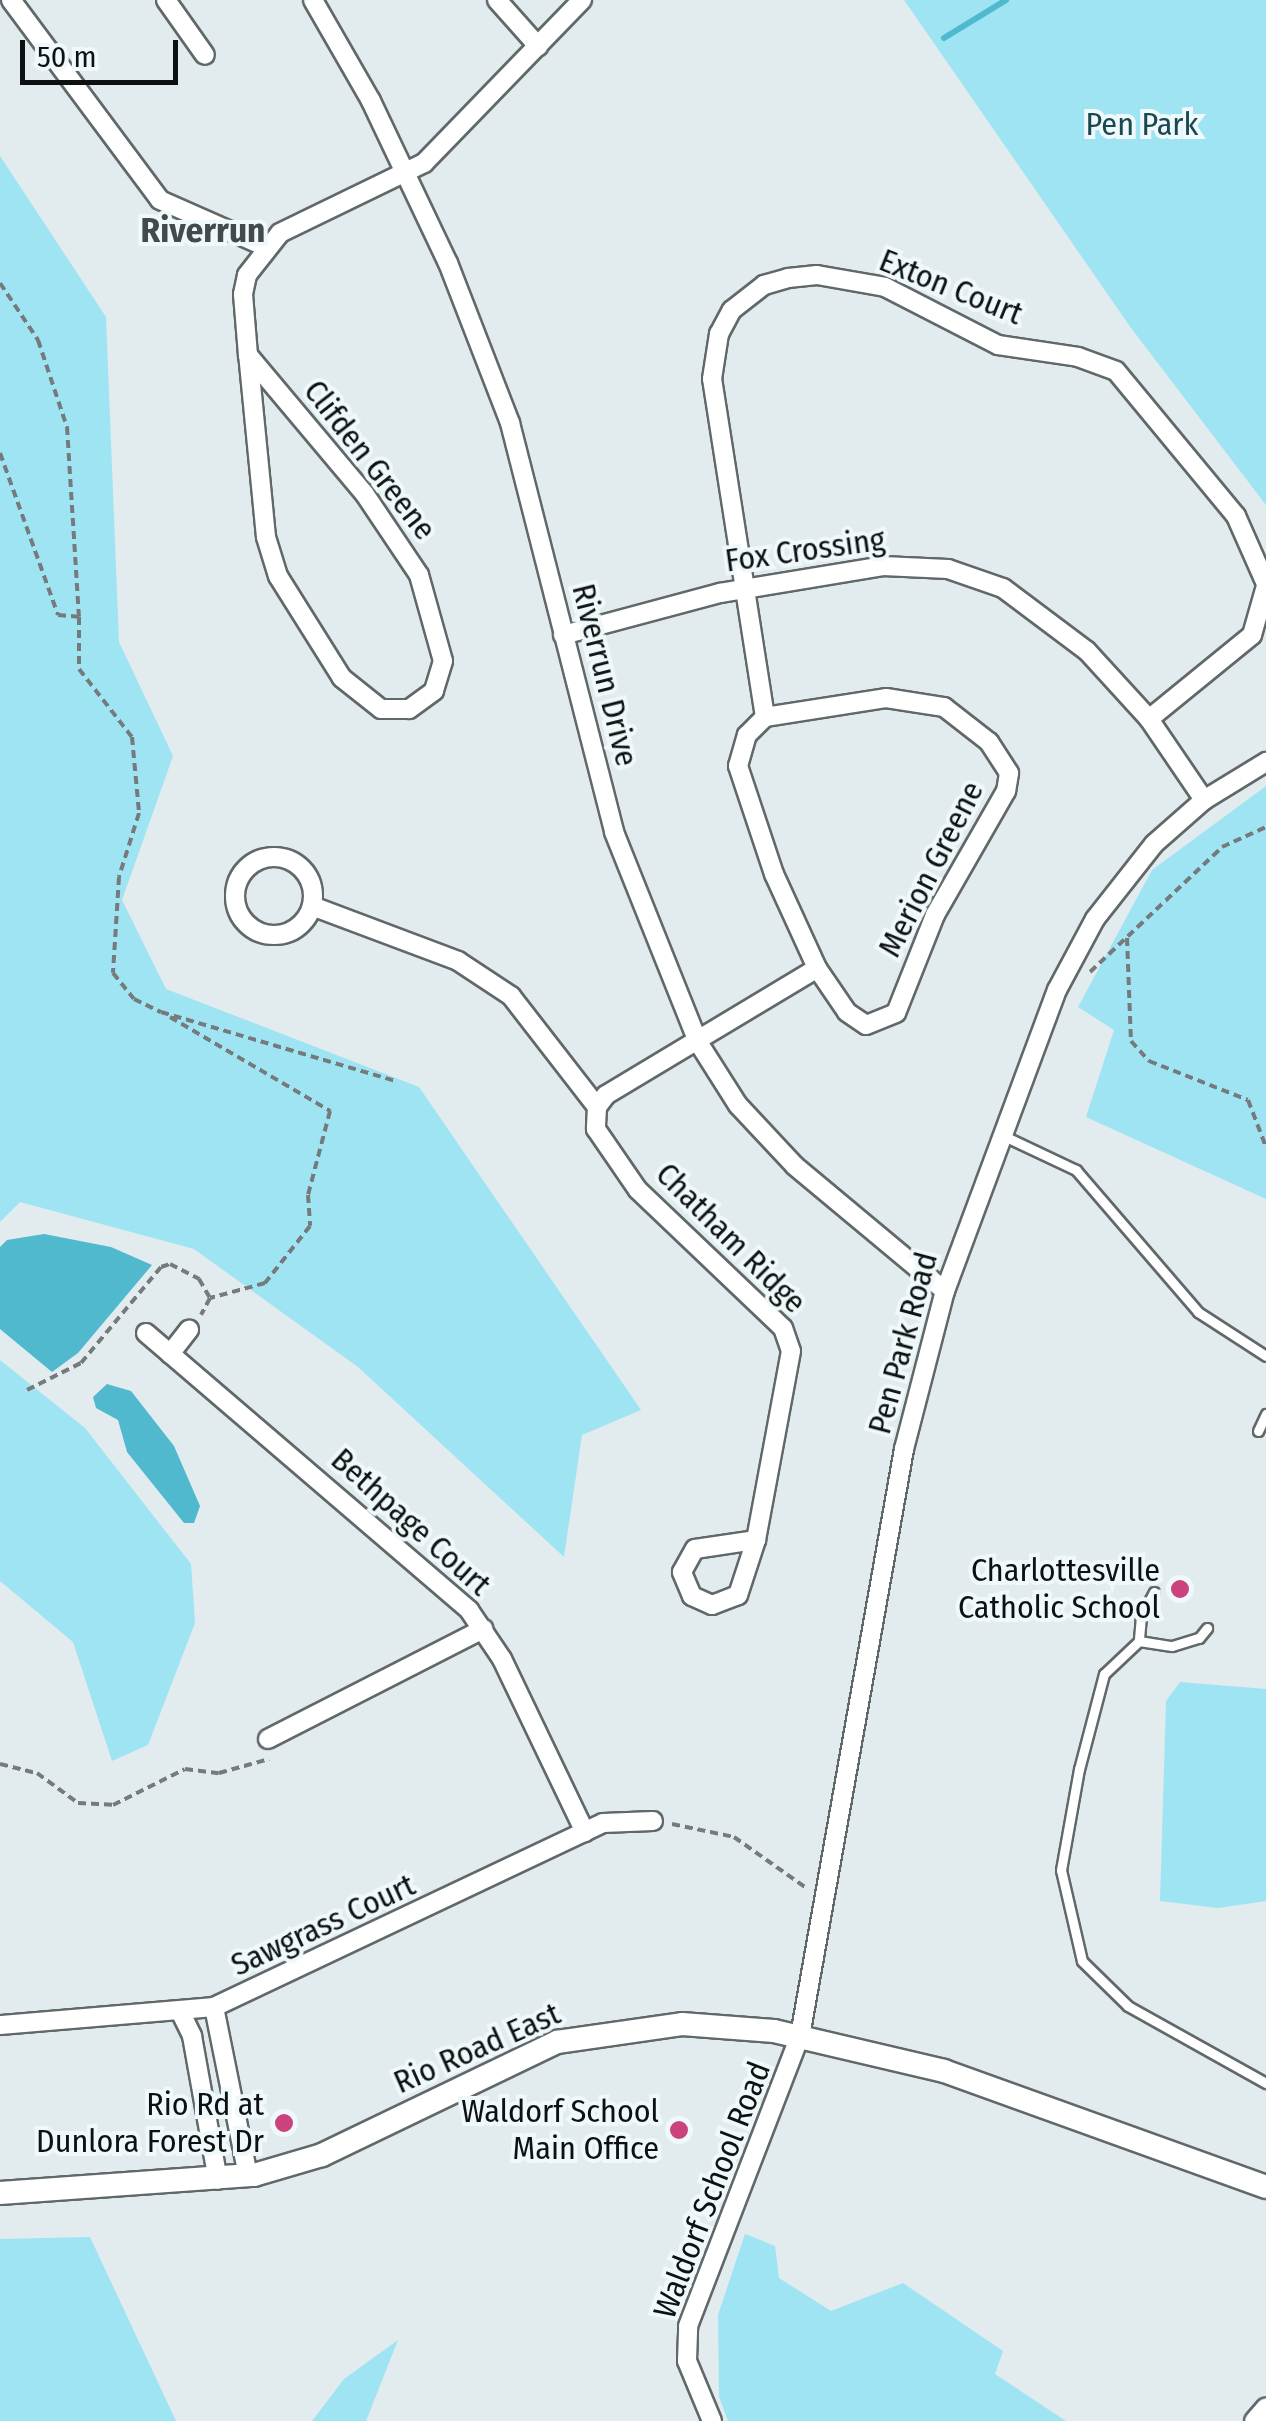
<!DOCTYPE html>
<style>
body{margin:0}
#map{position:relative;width:1266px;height:2421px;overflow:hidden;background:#e2ebed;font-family:"Fira Sans Condensed",sans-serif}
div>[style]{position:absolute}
.green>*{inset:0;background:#9fe4f3}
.water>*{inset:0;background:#51b9ce}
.stream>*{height:6px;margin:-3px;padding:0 3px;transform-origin:3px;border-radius:3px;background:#51b9ce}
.path>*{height:4px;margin-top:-2px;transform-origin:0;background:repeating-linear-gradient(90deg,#757b7c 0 8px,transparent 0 13px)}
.roads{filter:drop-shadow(2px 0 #60686a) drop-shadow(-2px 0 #60686a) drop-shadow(0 2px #60686a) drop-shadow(0 -2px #60686a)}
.lane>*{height:9px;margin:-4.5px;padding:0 4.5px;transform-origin:4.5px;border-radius:4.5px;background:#fff}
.street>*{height:18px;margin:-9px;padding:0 9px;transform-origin:9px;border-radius:9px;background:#fff}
.street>.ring{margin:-9px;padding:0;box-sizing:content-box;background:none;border:18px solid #fff;border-radius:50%}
.secondary>*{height:22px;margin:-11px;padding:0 11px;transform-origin:11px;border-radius:11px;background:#fff}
.dots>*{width:28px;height:28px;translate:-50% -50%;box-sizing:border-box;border:5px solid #eff8fa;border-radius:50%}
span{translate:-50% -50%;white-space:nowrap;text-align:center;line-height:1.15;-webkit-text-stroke:8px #eff8fa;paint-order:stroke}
.park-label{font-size:32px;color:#1a4851}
.street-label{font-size:32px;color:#0e1111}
.poi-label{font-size:32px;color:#0e1111}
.right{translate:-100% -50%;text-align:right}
.neighbourhood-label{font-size:35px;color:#434a4c;font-weight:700}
.scale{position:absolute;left:20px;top:40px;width:158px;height:45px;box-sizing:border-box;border:5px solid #0e1111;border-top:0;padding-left:12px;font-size:30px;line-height:35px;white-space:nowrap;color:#0e1111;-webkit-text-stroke:8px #eff8fa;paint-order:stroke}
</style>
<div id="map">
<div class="green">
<div style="clip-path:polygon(904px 0,1266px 0,1266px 505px,1131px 328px)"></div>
<div style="clip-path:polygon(0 156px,106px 317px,119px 642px,173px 756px,122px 900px,166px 989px,419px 1087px,641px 1410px,582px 1435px,564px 1557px,358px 1367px,194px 1249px,20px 1202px,0 1222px)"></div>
<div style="clip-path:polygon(1266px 786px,1266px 1199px,1086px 1117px,1114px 1030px,1078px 1007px,1152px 870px)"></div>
<div style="clip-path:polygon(0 1360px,85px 1428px,191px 1564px,195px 1623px,148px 1745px,112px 1761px,73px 1642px,0 1581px)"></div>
<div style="clip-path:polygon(1180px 1682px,1266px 1689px,1266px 1901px,1218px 1908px,1160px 1901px,1166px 1701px)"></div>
<div style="clip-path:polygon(745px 2234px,775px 2246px,779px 2278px,831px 2311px,903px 2283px,1003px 2351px,995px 2374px,1066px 2421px,728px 2421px,719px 2397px,718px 2315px)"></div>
<div style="clip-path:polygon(90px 2237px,176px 2421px,0 2421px,0 2239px)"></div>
<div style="clip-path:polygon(398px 2340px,366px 2421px,312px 2421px,344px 2379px)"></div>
</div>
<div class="water">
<div style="clip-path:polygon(44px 1234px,111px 1247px,152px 1265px,78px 1353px,52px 1372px,0 1329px,0 1247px,7px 1240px)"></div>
<div style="clip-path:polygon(107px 1384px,131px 1391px,174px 1446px,200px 1506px,194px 1523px,184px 1523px,127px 1452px,118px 1420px,96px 1408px,93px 1397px)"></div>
</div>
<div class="stream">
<div style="left:944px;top:38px;width:73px;rotate:-31.5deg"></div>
</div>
<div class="path">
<div style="left:0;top:283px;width:69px;rotate:56.3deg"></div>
<div style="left:38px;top:340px;width:92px;rotate:71.6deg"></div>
<div style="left:67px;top:427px;width:190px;rotate:86.4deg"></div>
<div style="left:0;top:453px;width:172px;rotate:70.3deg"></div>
<div style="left:58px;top:615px;width:21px;rotate:5deg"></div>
<div style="left:79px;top:617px;width:52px;rotate:90deg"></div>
<div style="left:79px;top:669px;width:86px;rotate:52.1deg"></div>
<div style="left:132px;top:737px;width:76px;rotate:84.7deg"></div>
<div style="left:139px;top:813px;width:67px;rotate:107.4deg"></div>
<div style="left:119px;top:877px;width:96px;rotate:93.6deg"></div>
<div style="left:113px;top:973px;width:33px;rotate:51deg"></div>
<div style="left:134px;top:999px;width:30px;rotate:26deg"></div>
<div style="left:161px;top:1012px;width:244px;rotate:16.4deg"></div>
<div style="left:1127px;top:938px;width:103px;rotate:87.8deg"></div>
<div style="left:1131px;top:1041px;width:27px;rotate:48deg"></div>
<div style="left:1149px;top:1061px;width:106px;rotate:21.5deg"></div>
<div style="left:1248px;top:1100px;width:50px;rotate:69deg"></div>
<div style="left:1090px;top:972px;width:182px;rotate:-43.4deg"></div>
<div style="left:1222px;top:847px;width:48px;rotate:-24.4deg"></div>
<div style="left:170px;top:1017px;width:186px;rotate:30.4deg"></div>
<div style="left:330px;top:1111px;width:87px;rotate:104.7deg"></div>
<div style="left:308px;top:1195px;width:31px;rotate:86deg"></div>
<div style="left:310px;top:1226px;width:73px;rotate:128.3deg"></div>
<div style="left:265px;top:1283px;width:57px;rotate:164.7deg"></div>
<div style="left:27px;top:1390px;width:60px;rotate:-26.6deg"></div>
<div style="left:81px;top:1363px;width:125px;rotate:-50.2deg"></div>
<div style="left:161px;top:1267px;width:9px;rotate:-18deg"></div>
<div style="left:170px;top:1264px;width:33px;rotate:27deg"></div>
<div style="left:199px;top:1279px;width:22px;rotate:60deg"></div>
<div style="left:210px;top:1298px;width:19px;rotate:118deg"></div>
<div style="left:0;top:1764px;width:38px;rotate:14deg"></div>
<div style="left:37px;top:1773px;width:51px;rotate:36.2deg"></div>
<div style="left:78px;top:1803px;width:35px;rotate:3deg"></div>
<div style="left:113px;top:1805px;width:80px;rotate:-26.6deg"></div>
<div style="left:185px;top:1769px;width:34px;rotate:7deg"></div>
<div style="left:219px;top:1773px;width:52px;rotate:-15.6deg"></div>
<div style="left:672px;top:1824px;width:63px;rotate:11.8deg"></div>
<div style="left:734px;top:1837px;width:87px;rotate:35.2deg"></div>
</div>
<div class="roads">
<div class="lane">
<div style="left:1002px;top:1135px;width:82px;rotate:25.3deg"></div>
<div style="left:1076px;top:1170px;width:187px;rotate:49.3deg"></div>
<div style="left:1198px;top:1312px;width:81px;rotate:32.9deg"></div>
<div style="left:1258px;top:1431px;width:19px;rotate:-65deg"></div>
<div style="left:1154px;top:1592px;width:27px;rotate:118deg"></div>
<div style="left:1141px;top:1616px;width:25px;rotate:95deg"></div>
<div style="left:1139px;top:1641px;width:33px;rotate:9deg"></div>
<div style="left:1172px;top:1646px;width:28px;rotate:-17deg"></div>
<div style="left:1199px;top:1638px;width:13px;rotate:-51deg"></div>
<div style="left:1139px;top:1641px;width:48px;rotate:136.7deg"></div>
<div style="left:1104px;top:1674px;width:98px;rotate:104.7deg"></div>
<div style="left:1079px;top:1769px;width:103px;rotate:100.1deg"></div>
<div style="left:1061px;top:1870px;width:93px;rotate:77deg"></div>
<div style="left:1082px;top:1961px;width:64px;rotate:44.4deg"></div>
<div style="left:1128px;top:2006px;width:158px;rotate:29.2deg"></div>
</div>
<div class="street">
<div style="left:11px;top:0;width:249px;rotate:53.3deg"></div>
<div style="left:160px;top:200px;width:114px;rotate:23.9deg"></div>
<div style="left:166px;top:0;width:67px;rotate:54.7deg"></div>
<div style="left:313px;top:0;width:116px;rotate:60.1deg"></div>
<div style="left:371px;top:101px;width:179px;rotate:64.6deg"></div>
<div style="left:448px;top:263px;width:172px;rotate:68.8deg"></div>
<div style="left:510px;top:423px;width:422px;rotate:75.7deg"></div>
<div style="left:614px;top:832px;width:226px;rotate:68.2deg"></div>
<div style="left:698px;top:1042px;width:75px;rotate:57.6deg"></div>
<div style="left:738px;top:1105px;width:83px;rotate:46.9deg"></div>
<div style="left:795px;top:1166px;width:195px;rotate:39.8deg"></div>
<div style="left:497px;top:0;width:62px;rotate:48.3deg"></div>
<div style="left:248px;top:355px;width:180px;rotate:50deg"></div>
<div style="left:364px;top:493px;width:99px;rotate:56.1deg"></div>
<div style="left:419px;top:575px;width:89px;rotate:74.4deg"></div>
<div style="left:443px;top:661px;width:31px;rotate:107deg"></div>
<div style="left:434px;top:691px;width:31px;rotate:144deg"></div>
<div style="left:409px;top:709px;width:28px;rotate:180deg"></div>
<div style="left:381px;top:709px;width:50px;rotate:-141.5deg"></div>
<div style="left:342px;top:678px;width:120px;rotate:-122.1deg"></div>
<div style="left:278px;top:576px;width:41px;rotate:-107.1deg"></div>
<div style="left:266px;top:537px;width:183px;rotate:-95.6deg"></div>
<div style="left:248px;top:355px;width:61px;rotate:-94.7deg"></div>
<div style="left:243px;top:294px;width:19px;rotate:-78deg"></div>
<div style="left:247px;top:275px;width:53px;rotate:-51.8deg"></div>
<div style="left:280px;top:233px;width:160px;rotate:-25.9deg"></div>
<div style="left:424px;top:163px;width:227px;rotate:-45.9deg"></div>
<div style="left:563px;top:635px;width:163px;rotate:-15deg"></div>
<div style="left:720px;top:593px;width:165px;rotate:-9.4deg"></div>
<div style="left:883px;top:566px;width:65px;rotate:2.6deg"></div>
<div style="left:948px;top:569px;width:58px;rotate:19.1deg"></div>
<div style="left:1003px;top:588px;width:105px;rotate:36.9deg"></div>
<div style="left:1087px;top:651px;width:92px;rotate:47.6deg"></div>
<div style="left:1149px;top:719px;width:98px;rotate:55.8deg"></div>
<div style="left:886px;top:698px;width:59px;rotate:8.8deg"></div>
<div style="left:944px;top:707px;width:57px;rotate:37.9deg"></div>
<div style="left:989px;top:742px;width:37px;rotate:57deg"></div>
<div style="left:1009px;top:773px;width:18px;rotate:99deg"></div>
<div style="left:1006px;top:791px;width:143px;rotate:119.8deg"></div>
<div style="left:935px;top:915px;width:105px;rotate:111.7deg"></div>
<div style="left:896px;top:1013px;width:32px;rotate:158deg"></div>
<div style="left:866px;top:1025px;width:23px;rotate:-146deg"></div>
<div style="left:847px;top:1012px;width:53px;rotate:-124.3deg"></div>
<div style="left:817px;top:968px;width:103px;rotate:-114.6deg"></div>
<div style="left:774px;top:874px;width:114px;rotate:-108.4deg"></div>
<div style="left:738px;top:766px;width:32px;rotate:-74deg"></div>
<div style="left:747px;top:735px;width:25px;rotate:-45deg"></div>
<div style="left:765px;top:717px;width:122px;rotate:-8.9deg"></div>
<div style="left:765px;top:717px;width:342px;rotate:-98.9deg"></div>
<div style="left:712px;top:379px;width:46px;rotate:-81.2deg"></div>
<div style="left:719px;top:334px;width:27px;rotate:-62deg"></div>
<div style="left:732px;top:310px;width:41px;rotate:-38deg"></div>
<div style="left:764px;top:285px;width:25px;rotate:-16deg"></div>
<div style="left:788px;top:278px;width:29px;rotate:-6deg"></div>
<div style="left:817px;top:275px;width:69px;rotate:10deg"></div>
<div style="left:885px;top:287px;width:127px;rotate:27.2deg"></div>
<div style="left:998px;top:345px;width:81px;rotate:8.5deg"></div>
<div style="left:1078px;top:357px;width:40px;rotate:20.2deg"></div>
<div style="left:1116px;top:371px;width:188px;rotate:50.4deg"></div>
<div style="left:1236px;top:516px;width:74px;rotate:66.2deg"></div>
<div style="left:1149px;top:719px;width:133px;rotate:-39.2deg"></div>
<div style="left:1252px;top:635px;width:51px;rotate:-74.1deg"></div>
<div class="ring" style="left:235px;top:857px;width:60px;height:60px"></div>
<div style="left:312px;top:906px;width:156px;rotate:20.6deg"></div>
<div style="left:458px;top:961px;width:64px;rotate:33.4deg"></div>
<div style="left:511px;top:996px;width:140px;rotate:52.2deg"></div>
<div style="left:597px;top:1107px;width:22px;rotate:93deg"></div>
<div style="left:596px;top:1129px;width:74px;rotate:55.5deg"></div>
<div style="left:638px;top:1190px;width:200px;rotate:43.6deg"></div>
<div style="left:783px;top:1328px;width:24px;rotate:71deg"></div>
<div style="left:791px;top:1351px;width:192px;rotate:100.5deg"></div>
<div style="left:597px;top:1107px;width:15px;rotate:-53deg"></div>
<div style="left:606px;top:1095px;width:246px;rotate:-31deg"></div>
<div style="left:146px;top:1333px;width:426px;rotate:40.6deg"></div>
<div style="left:469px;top:1610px;width:59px;rotate:56deg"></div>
<div style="left:502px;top:1659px;width:192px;rotate:64.4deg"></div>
<div style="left:170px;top:1354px;width:31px;rotate:-52deg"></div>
<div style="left:756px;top:1540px;width:58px;rotate:108.1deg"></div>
<div style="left:738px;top:1595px;width:28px;rotate:159deg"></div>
<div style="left:712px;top:1605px;width:22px;rotate:-156deg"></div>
<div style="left:692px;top:1596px;width:26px;rotate:-113deg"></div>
<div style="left:682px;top:1572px;width:26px;rotate:-61deg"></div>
<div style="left:695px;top:1549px;width:62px;rotate:-8.4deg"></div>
<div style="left:268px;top:1739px;width:242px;rotate:-27.1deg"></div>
<div style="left:214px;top:2007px;width:172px;rotate:78.6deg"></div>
<div style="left:180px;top:2011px;width:28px;rotate:64deg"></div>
<div style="left:192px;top:2036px;width:146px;rotate:79.8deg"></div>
<div style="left:0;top:2025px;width:215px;rotate:-4.8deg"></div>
<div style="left:214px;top:2007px;width:430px;rotate:-25.3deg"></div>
<div style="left:603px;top:1823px;width:50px;rotate:-2.3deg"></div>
<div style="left:712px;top:2421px;width:65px;rotate:-112.6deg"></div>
<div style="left:687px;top:2361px;width:35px;rotate:-88deg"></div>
<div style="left:688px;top:2326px;width:311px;rotate:-68.9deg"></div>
<div style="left:800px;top:2036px;width:596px;rotate:-79.95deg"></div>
<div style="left:904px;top:1449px;width:163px;rotate:-75.5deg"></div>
<div style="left:945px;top:1291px;width:321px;rotate:-69.6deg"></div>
<div style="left:1057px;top:990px;width:81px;rotate:-61.8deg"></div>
<div style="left:1095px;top:919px;width:95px;rotate:-51.8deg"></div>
<div style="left:1154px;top:844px;width:67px;rotate:-41.3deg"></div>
<div style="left:1204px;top:800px;width:73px;rotate:-31.5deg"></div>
<div style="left:1254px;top:2421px;width:18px;rotate:-49deg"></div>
</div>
<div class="secondary">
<div style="left:0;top:2193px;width:255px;rotate:-4.1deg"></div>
<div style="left:254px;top:2175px;width:71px;rotate:-16.4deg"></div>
<div style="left:322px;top:2155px;width:261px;rotate:-25.7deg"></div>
<div style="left:557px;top:2042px;width:126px;rotate:-8.2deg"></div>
<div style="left:682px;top:2024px;width:92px;rotate:4.4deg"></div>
<div style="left:774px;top:2031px;width:175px;rotate:13.2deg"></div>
<div style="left:944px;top:2071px;width:342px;rotate:19.8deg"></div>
</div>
</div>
<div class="dots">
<div style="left:1180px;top:1589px;background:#cc427c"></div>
<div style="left:284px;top:2123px;background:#cc427c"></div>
<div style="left:679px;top:2130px;background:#cc427c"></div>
</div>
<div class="park-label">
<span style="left:1142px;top:124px">Pen Park</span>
</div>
<div class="street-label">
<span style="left:951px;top:287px;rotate:22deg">Exton Court</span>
<span style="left:370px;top:460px;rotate:52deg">Clifden Greene</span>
<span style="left:805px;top:550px;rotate:-8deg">Fox Crossing</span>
<span style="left:605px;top:675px;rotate:76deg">Riverrun Drive</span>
<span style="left:931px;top:869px;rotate:-63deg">Merion Greene</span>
<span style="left:731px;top:1238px;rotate:45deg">Chatham Ridge</span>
<span style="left:903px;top:1343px;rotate:-75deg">Pen Park Road</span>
<span style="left:411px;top:1522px;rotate:42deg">Bethpage Court</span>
<span style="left:323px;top:1925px;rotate:-25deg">Sawgrass Court</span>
<span style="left:477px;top:2048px;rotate:-24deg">Rio Road East</span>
<span style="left:712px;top:2190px;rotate:-69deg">Waldorf School Road</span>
</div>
<div class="poi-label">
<span class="right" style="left:1160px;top:1589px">Charlottesville<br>Catholic School</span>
<span class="right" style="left:264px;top:2123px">Rio Rd at<br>Dunlora Forest Dr</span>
<span class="right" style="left:659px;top:2130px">Waldorf School<br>Main Office</span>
</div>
<div class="neighbourhood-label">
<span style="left:203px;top:230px">Riverrun</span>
</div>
<div class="scale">50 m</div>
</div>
